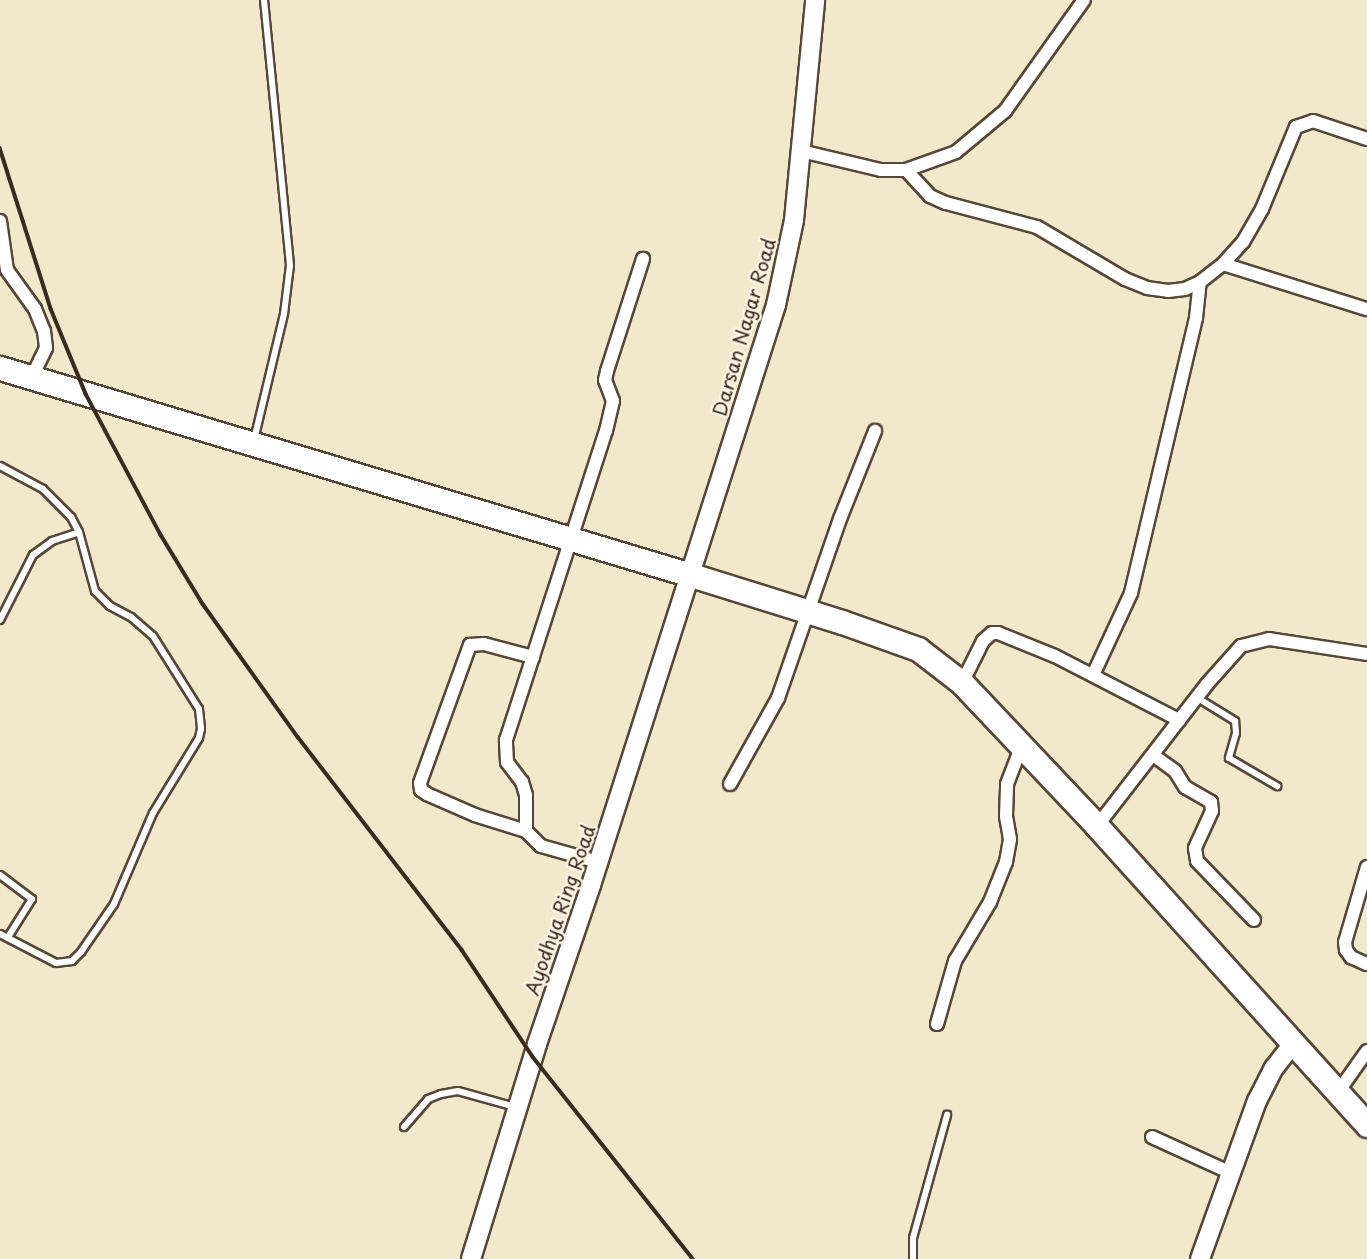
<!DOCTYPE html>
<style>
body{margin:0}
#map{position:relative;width:1367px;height:1259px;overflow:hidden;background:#f2e9cd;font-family:"Playpen Sans",sans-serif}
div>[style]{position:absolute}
.roads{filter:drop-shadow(2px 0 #564738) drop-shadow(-2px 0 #564738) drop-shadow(0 2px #564738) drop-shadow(0 -2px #564738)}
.lane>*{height:6px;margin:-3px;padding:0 3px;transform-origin:3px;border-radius:3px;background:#fff}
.street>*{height:12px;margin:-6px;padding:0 6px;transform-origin:6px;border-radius:6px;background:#fff}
.secondary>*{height:18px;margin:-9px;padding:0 9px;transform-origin:9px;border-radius:9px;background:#fff}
.highway>*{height:23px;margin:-11.5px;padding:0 11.5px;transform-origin:11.5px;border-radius:11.5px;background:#fff}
.rail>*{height:3.5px;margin:-1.75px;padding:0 1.75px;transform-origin:1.75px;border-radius:1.75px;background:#3b2a1e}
span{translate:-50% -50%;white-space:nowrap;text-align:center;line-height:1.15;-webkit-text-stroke:5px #fcf5e5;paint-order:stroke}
.street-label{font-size:19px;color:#3b2a1e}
</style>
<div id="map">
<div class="roads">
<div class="lane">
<div style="left:254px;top:440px;width:130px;rotate:-76.6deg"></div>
<div style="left:284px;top:314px;width:49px;rotate:-83deg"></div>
<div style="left:290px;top:265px;width:266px;rotate:-95.6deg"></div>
<div style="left:0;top:466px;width:49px;rotate:28.1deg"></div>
<div style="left:43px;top:489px;width:40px;rotate:45deg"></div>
<div style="left:71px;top:517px;width:17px;rotate:62deg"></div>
<div style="left:79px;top:532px;width:61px;rotate:74.8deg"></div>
<div style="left:95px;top:591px;width:21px;rotate:45deg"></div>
<div style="left:110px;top:606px;width:24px;rotate:28deg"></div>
<div style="left:131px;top:617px;width:29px;rotate:41deg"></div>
<div style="left:153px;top:636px;width:86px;rotate:57.8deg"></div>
<div style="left:199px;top:709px;width:20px;rotate:84deg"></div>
<div style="left:201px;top:729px;width:9px;rotate:103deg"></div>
<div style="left:199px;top:738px;width:88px;rotate:121.5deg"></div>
<div style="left:153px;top:813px;width:99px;rotate:113.2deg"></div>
<div style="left:114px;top:904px;width:58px;rotate:124.5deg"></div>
<div style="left:81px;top:952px;width:13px;rotate:135deg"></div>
<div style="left:72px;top:961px;width:16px;rotate:173deg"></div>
<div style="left:56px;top:963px;width:63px;rotate:-152.6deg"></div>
<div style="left:0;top:620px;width:73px;rotate:-63.1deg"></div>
<div style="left:33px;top:555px;width:24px;rotate:-36deg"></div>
<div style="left:52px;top:541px;width:28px;rotate:-18deg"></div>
<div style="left:1196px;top:697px;width:46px;rotate:31.6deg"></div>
<div style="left:1235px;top:721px;width:12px;rotate:85deg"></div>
<div style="left:1236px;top:733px;width:26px;rotate:106deg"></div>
<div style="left:1229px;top:758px;width:56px;rotate:30.3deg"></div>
<div style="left:0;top:875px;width:40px;rotate:37deg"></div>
<div style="left:32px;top:899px;width:45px;rotate:122.3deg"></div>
<div style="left:404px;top:1127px;width:37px;rotate:-49deg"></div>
<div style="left:428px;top:1099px;width:14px;rotate:-21deg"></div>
<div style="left:441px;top:1094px;width:17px;rotate:-10deg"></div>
<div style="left:458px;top:1091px;width:59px;rotate:15.7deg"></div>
<div style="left:913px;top:1259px;width:21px;rotate:-90deg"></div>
<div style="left:913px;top:1238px;width:128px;rotate:-74.5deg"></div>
</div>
<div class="street">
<div style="left:801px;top:151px;width:82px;rotate:13.4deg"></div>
<div style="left:881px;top:170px;width:25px"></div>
<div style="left:906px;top:170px;width:53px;rotate:-19.8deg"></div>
<div style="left:956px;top:152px;width:64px;rotate:-39.9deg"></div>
<div style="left:1005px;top:111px;width:136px;rotate:-54.6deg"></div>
<div style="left:906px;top:170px;width:35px;rotate:47deg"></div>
<div style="left:930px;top:196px;width:17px;rotate:24deg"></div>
<div style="left:946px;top:203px;width:94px;rotate:14.8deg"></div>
<div style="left:1037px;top:227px;width:102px;rotate:30.6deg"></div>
<div style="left:1125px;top:279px;width:24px;rotate:22deg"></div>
<div style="left:1147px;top:288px;width:21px;rotate:8deg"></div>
<div style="left:1168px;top:291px;width:17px;rotate:-7deg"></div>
<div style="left:1185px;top:289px;width:17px;rotate:-25deg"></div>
<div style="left:1200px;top:282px;width:29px;rotate:-38deg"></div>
<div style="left:1223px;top:264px;width:30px;rotate:-48deg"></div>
<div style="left:1243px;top:242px;width:38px;rotate:-60deg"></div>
<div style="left:1262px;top:209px;width:89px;rotate:-67.5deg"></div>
<div style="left:1296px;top:127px;width:18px;rotate:-19deg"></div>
<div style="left:1313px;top:121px;width:57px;rotate:18.4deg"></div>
<div style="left:0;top:221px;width:49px;rotate:81.9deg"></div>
<div style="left:7px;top:270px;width:48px;rotate:54.3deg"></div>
<div style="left:35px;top:309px;width:24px;rotate:68deg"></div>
<div style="left:44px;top:331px;width:17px;rotate:83deg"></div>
<div style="left:46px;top:348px;width:32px;rotate:116deg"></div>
<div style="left:1223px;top:264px;width:151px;rotate:17.4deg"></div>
<div style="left:1093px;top:675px;width:90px;rotate:-65.1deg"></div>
<div style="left:1131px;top:593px;width:283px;rotate:-76.7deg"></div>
<div style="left:1196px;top:318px;width:36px;rotate:-84deg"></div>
<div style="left:962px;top:683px;width:47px;rotate:-63.4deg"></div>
<div style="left:983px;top:641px;width:12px;rotate:-42deg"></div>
<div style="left:992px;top:633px;width:6px"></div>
<div style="left:998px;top:633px;width:61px;rotate:22deg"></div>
<div style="left:1055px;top:656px;width:140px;rotate:27.3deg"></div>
<div style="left:1153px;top:755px;width:27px;rotate:36deg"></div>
<div style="left:1175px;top:771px;width:19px;rotate:58deg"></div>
<div style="left:1185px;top:787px;width:30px;rotate:30deg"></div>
<div style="left:1211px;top:802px;width:9px;rotate:84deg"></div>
<div style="left:1212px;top:811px;width:41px;rotate:114.7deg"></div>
<div style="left:1195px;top:848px;width:13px;rotate:81deg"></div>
<div style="left:1197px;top:861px;width:82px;rotate:46deg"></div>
<div style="left:730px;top:784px;width:98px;rotate:-60.8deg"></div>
<div style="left:778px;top:698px;width:189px;rotate:-70.9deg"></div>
<div style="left:840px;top:519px;width:95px;rotate:-68.3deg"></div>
<div style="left:1097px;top:826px;width:180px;rotate:-52.2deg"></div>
<div style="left:1207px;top:684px;width:51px;rotate:-48.2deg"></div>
<div style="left:1241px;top:646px;width:29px;rotate:-14deg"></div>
<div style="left:1269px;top:639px;width:99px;rotate:8.7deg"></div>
<div style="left:526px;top:831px;width:53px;rotate:-162.6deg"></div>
<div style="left:475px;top:815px;width:52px;rotate:-156.4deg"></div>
<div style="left:427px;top:794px;width:7px;rotate:-146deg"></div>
<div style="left:421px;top:790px;width:7px;rotate:-98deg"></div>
<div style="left:420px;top:783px;width:147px;rotate:-70.1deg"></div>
<div style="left:470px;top:645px;width:14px;rotate:-4deg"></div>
<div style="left:484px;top:644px;width:51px;rotate:14.9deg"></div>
<div style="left:598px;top:862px;width:59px;rotate:-164.3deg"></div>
<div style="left:541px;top:846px;width:21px;rotate:-135deg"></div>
<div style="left:526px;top:831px;width:36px;rotate:-90deg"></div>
<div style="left:526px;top:795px;width:14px;rotate:-107deg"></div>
<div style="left:522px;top:782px;width:25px;rotate:-127deg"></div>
<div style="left:507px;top:762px;width:22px;rotate:-93deg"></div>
<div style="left:506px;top:740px;width:325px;rotate:-72.1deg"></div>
<div style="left:606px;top:431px;width:31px;rotate:-77deg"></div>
<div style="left:613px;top:401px;width:22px;rotate:-111deg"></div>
<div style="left:605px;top:380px;width:9px;rotate:-77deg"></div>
<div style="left:607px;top:371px;width:118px;rotate:-72.2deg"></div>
<div style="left:1367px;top:867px;width:78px;rotate:106.3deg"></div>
<div style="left:1345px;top:942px;width:8px;rotate:83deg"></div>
<div style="left:1346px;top:950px;width:9px;rotate:54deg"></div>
<div style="left:1351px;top:957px;width:17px;rotate:24deg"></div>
<div style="left:937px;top:1024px;width:66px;rotate:-74.1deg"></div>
<div style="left:955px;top:961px;width:69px;rotate:-59.3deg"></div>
<div style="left:990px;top:902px;width:43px;rotate:-68.2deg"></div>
<div style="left:1006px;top:862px;width:23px;rotate:-80deg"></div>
<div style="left:1010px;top:839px;width:23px;rotate:-100deg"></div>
<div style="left:1006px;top:816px;width:32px;rotate:-88deg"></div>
<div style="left:1007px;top:784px;width:39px;rotate:-69deg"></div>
<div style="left:1338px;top:1092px;width:50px;rotate:-54.7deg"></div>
<div style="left:1152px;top:1137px;width:87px;rotate:24.5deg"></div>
</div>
<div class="secondary">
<div style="left:471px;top:1259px;width:225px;rotate:-72.9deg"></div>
<div style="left:537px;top:1044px;width:168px;rotate:-71.2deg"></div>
<div style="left:591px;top:885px;width:609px;rotate:-72.31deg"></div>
<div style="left:776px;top:305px;width:87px;rotate:-78deg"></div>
<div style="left:794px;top:220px;width:221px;rotate:-84.5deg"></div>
<div style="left:1200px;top:1259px;width:168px;rotate:-70.2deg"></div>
<div style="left:1257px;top:1101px;width:37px;rotate:-63deg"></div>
<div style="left:1274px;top:1068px;width:33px;rotate:-52deg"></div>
</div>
<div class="highway">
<div style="left:0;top:368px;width:721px;rotate:16.68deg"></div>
<div style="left:691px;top:575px;width:158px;rotate:17.3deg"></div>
<div style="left:842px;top:622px;width:81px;rotate:19.6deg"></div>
<div style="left:918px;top:649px;width:56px;rotate:37.7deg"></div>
<div style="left:962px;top:683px;width:197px;rotate:46.6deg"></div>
<div style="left:1097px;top:826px;width:403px;rotate:47.9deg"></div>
</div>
</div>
<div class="rail">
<div style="left:0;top:148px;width:169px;rotate:72.4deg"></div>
<div style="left:51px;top:309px;width:92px;rotate:67.6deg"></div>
<div style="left:86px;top:394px;width:160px;rotate:62deg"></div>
<div style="left:161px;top:535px;width:81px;rotate:58.7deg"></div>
<div style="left:203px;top:604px;width:163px;rotate:54.5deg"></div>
<div style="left:298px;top:737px;width:269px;rotate:52.4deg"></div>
<div style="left:462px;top:950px;width:128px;rotate:56.4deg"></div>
<div style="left:533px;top:1057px;width:258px;rotate:51.6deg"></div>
</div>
<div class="street-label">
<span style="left:744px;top:327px;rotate:-74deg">Darsan Nagar Road</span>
<span style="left:560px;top:910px;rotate:-71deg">Ayodhya Ring Road</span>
</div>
</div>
